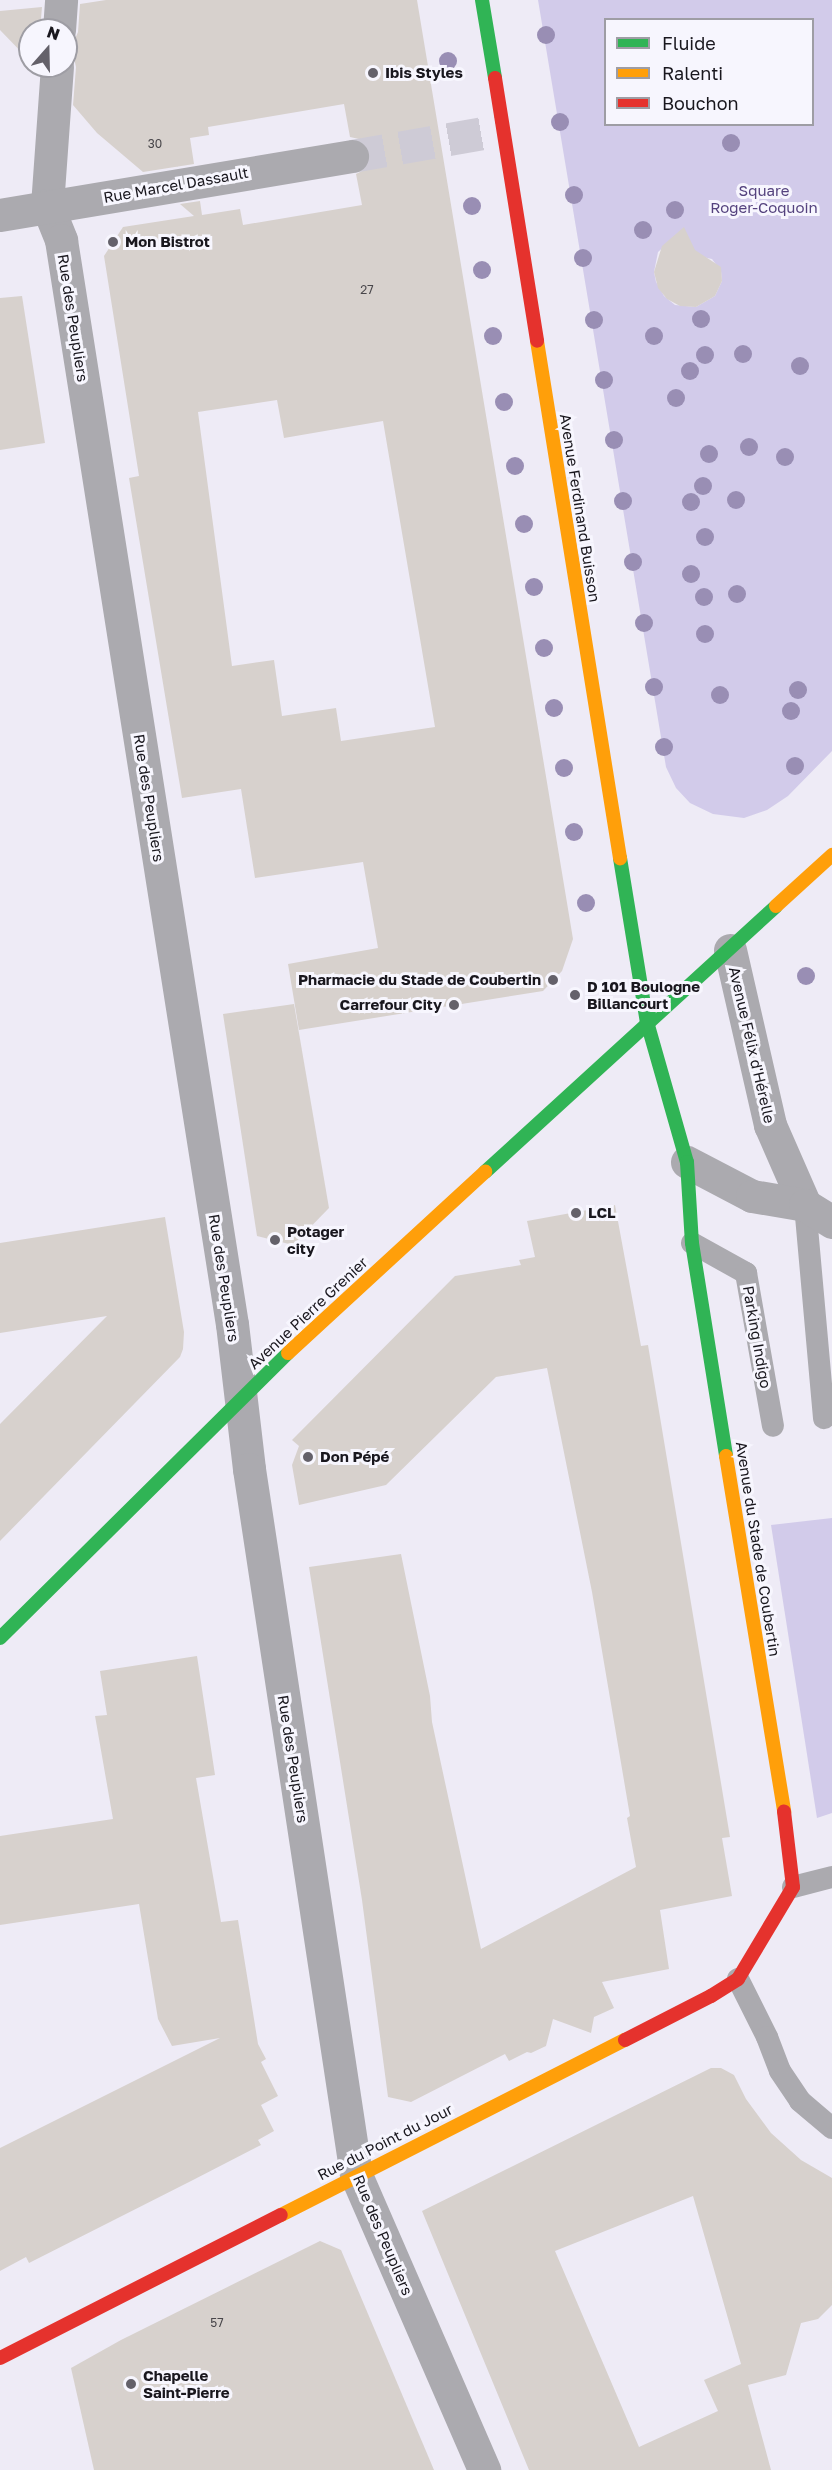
<!DOCTYPE html>
<meta charset="utf-8">
<style>
body{margin:0}
#map{position:relative;width:832px;height:2470px;overflow:hidden;background:#eeebf6;font-family:"Golos Text",sans-serif}
div>[style]{position:absolute}
.green>*{inset:0;background:#d2cbea}
.building>*{inset:0;background:#d7d1cd}
.street-tunnel>*{height:33px;margin-top:-16.5px;transform-origin:0;background:repeating-linear-gradient(90deg,#cecbd6 0 33px,transparent 0 49px)}
.lane>*{height:22px;margin:-11px;padding:0 11px;transform-origin:11px;border-radius:11px;background:#abaaaf}
.street>*{height:33px;margin:-16.5px;padding:0 16.5px;transform-origin:16.5px;border-radius:16.5px;background:#abaaaf}
.fast>*{height:14px;margin:-7px;padding:0 7px;transform-origin:7px;border-radius:7px;background:#30b455}
.slow>*{height:14px;margin:-7px;padding:0 7px;transform-origin:7px;border-radius:7px;background:#ff9f0a}
.jam>*{height:14px;margin:-7px;padding:0 7px;transform-origin:7px;border-radius:7px;background:#e5322d}
.trees>*{width:18px;height:18px;margin:-9px;border-radius:50%;background:#998eb4}
.dots>*{width:16px;height:16px;translate:-50% -50%;box-sizing:border-box;border:3px solid #f7f6fe;border-radius:50%}
span{translate:-50% -50%;white-space:nowrap;text-align:center;line-height:1.15;-webkit-text-stroke:6px #f7f6fe;paint-order:stroke}
.number-label{font-size:12px;color:#48464a}
.number-label span{-webkit-text-stroke-width:0}
.poi-label{font-size:15px;color:#19171e;font-weight:700}
.left{translate:0 -50%;text-align:left}
.right{translate:-100% -50%;text-align:right}
.street-label{font-size:15px;color:#19171e}
.park-label{font-size:15px;color:#54427e}
.legend{position:absolute;left:604px;top:18px;width:210px;height:108px;box-sizing:border-box;background:#f7f6fe;border:2px solid #9e9da4;margin:0;padding:8px 10px;list-style:none;font-size:18px;color:#19171e}
.legend li{display:flex;align-items:center;gap:12px;height:30px}
.legend b{width:30px;border:2px solid #9e9da4}
.north{position:absolute;left:18px;top:18px;width:60px;height:60px;box-sizing:border-box;background:#f7f6fe;border:2px solid #9e9da4;border-radius:50%;rotate:20deg;font-size:16px;font-weight:700;line-height:24px;text-align:center;color:#19171e}
.north::after{content:'';display:block;margin:auto;width:21px;height:27px;background:#64616a;clip-path:polygon(50% 0,100% 100%,50% 72%,0 100%)}
</style>
<div id="map">
<div class="green">
<div style="clip-path:polygon(evenodd,538px 0,832px 0,832px 751px,788px 796px,767px 810px,744px 818px,713px 814px,690px 803px,676px 788px,666px 767px,538px 0,606px 20px,812px 20px,812px 124px,606px 124px,606px 20px,538px 0,678px 234px,698px 256px,712px 259px,721px 271px,722px 281px,715px 296px,696px 307px,675px 305px,664px 296px,656px 282px,654px 272px,658px 252px,678px 234px)"></div>
<div style="clip-path:polygon(832px 1518px,832px 1813px,817px 1818px,771px 1525px)"></div>
</div>
<div class="building">
<div style="clip-path:polygon(evenodd,106px 0,417px 0,573px 939px,562px 971px,543px 991px,299px 1030px,288px 964px,378px 948px,363px 862px,255px 878px,241px 789px,182px 798px,129px 478px,139px 476px,104px 256px,123px 227px,194px 216px,180px 204px,200px 201px,202px 215px,240px 209px,243px 225px,362px 205px,356px 174px,364px 170px,369px 163px,371px 153px,366px 144px,359px 139px,350px 137px,344px 104px,208px 127px,209px 135px,190px 138px,194px 164px,143px 172px,97px 133px,73px 105px,76px 67px,74px 58px,66px 47px,74px 41px,78px 32px,80px 4px,106px 0,277px 400px,284px 438px,383px 421px,435px 727px,341px 741px,336px 708px,282px 716px,274px 660px,232px 666px,198px 412px,277px 400px)"></div>
<div style="clip-path:polygon(42px 7px,40px 30px,30px 30px,30px 61px,0 30px,0 11px)"></div>
<div style="clip-path:polygon(684px 227px,695px 250px,721px 267px,722px 281px,715px 296px,696px 307px,680px 306px,667px 299px,658px 288px,654px 272px,662px 246px)"></div>
<div style="clip-path:polygon(22px 296px,45px 443px,0 450px,0 298px)"></div>
<div style="clip-path:polygon(294px 1004px,329px 1208px,293px 1245px,257px 1236px,223px 1014px)"></div>
<div style="clip-path:polygon(615px 1205px,641px 1346px,648px 1345px,730px 1837px,722px 1838px,732px 1896px,660px 1910px,669px 1969px,602px 1982px,614px 2008px,594px 2017px,591px 2033px,553px 2019px,546px 2046px,531px 2053px,527px 2052px,509px 2061px,505px 2054px,411px 2102px,388px 2097px,362px 1900px,309px 1567px,401px 1554px,430px 1696px,432px 1722px,481px 1949px,636px 1867px,627px 1818px,630px 1816px,592px 1592px,547px 1368px,496px 1377px,386px 1485px,299px 1505px,292px 1465px,299px 1446px,292px 1440px,455px 1276px,521px 1265px,519px 1260px,535px 1257px,527px 1221px)"></div>
<div style="clip-path:polygon(165px 1217px,184px 1332px,183px 1349px,180px 1357px,0 1541px,0 1424px,107px 1316px,0 1333px,0 1243px)"></div>
<div style="clip-path:polygon(197px 1656px,215px 1775px,196px 1778px,221px 1922px,238px 1920px,258px 2044px,266px 2059px,261px 2062px,278px 2096px,261px 2105px,274px 2131px,258px 2140px,261px 2145px,193px 2180px,29px 2263px,26px 2257px,0 2271px,0 2148px,220px 2038px,172px 2046px,158px 2019px,139px 1904px,0 1925px,0 1836px,113px 1819px,95px 1716px,107px 1715px,100px 1671px)"></div>
<div style="clip-path:polygon(evenodd,711px 2068px,721px 2068px,734px 2075px,746px 2099px,771px 2133px,801px 2160px,832px 2178px,832px 2305px,818px 2319px,801px 2323px,786px 2375px,748px 2385px,771px 2470px,529px 2470px,422px 2211px,711px 2068px,693px 2196px,741px 2364px,704px 2380px,718px 2411px,639px 2447px,555px 2251px,693px 2196px)"></div>
<div style="clip-path:polygon(320px 2241px,341px 2250px,434px 2470px,94px 2470px,71px 2368px,121px 2340px)"></div>
</div>
<div class="street-tunnel">
<div style="left:352px;top:156px;width:151px;rotate:-9.9deg"></div>
</div>
<div class="lane">
<div style="left:805px;top:1205px;width:214px;rotate:84.9deg"></div>
<div style="left:692px;top:1243px;width:62px;rotate:29.1deg"></div>
<div style="left:746px;top:1273px;width:155px;rotate:80deg"></div>
<div style="left:793px;top:1887px;width:40px;rotate:-14.4deg"></div>
<div style="left:738px;top:1979px;width:65px;rotate:63.4deg"></div>
<div style="left:767px;top:2037px;width:36px;rotate:69deg"></div>
<div style="left:780px;top:2071px;width:36px;rotate:56deg"></div>
<div style="left:800px;top:2101px;width:42px;rotate:40.2deg"></div>
</div>
<div class="street">
<div style="left:59px;top:30px;width:30px;rotate:-86deg"></div>
<div style="left:57px;top:66px;width:139px;rotate:94.1deg"></div>
<div style="left:47px;top:205px;width:38px;rotate:68deg"></div>
<div style="left:61px;top:240px;width:1097px;rotate:81.04deg"></div>
<div style="left:232px;top:1324px;width:146px;rotate:83.3deg"></div>
<div style="left:249px;top:1469px;width:714px;rotate:81.38deg"></div>
<div style="left:356px;top:2175px;width:322px;rotate:66.5deg"></div>
<div style="left:0;top:215px;width:357px;rotate:-9.5deg"></div>
<div style="left:730px;top:950px;width:180px;rotate:77.1deg"></div>
<div style="left:770px;top:1125px;width:87px;rotate:66.4deg"></div>
<div style="left:687px;top:1162px;width:73px;rotate:27.6deg"></div>
<div style="left:752px;top:1196px;width:54px;rotate:9.6deg"></div>
<div style="left:805px;top:1205px;width:32px;rotate:32deg"></div>
</div>
<div class="fast">
<div style="left:482px;top:0;width:79px;rotate:80.5deg"></div>
<div style="left:620px;top:858px;width:166px;rotate:80.7deg"></div>
<div style="left:647px;top:1022px;width:146px;rotate:74.1deg"></div>
<div style="left:687px;top:1162px;width:81px;rotate:86.5deg"></div>
<div style="left:692px;top:1243px;width:216px;rotate:80.9deg"></div>
<div style="left:485px;top:1172px;width:394px;rotate:-42.4deg"></div>
<div style="left:0;top:1638px;width:405px;rotate:-44.7deg"></div>
</div>
<div class="slow">
<div style="left:537px;top:341px;width:524px;rotate:80.88deg"></div>
<div style="left:776px;top:906px;width:76px;rotate:-42.3deg"></div>
<div style="left:288px;top:1353px;width:268px;rotate:-42.6deg"></div>
<div style="left:726px;top:1456px;width:361px;rotate:80.7deg"></div>
<div style="left:281px;top:2215px;width:386px;rotate:-27deg"></div>
</div>
<div class="jam">
<div style="left:495px;top:78px;width:266px;rotate:80.9deg"></div>
<div style="left:625px;top:2040px;width:97px;rotate:-27.1deg"></div>
<div style="left:711px;top:1996px;width:32px;rotate:-32deg"></div>
<div style="left:738px;top:1979px;width:107px;rotate:-59.1deg"></div>
<div style="left:793px;top:1887px;width:76px;rotate:-96.8deg"></div>
<div style="left:0;top:2358px;width:315px;rotate:-27deg"></div>
</div>
<div class="trees">
<div style="left:546px;top:35px"></div>
<div style="left:448px;top:61px"></div>
<div style="left:560px;top:122px"></div>
<div style="left:731px;top:143px"></div>
<div style="left:574px;top:195px"></div>
<div style="left:472px;top:206px"></div>
<div style="left:675px;top:210px"></div>
<div style="left:643px;top:230px"></div>
<div style="left:583px;top:258px"></div>
<div style="left:482px;top:270px"></div>
<div style="left:701px;top:319px"></div>
<div style="left:594px;top:320px"></div>
<div style="left:493px;top:336px"></div>
<div style="left:654px;top:336px"></div>
<div style="left:743px;top:354px"></div>
<div style="left:705px;top:355px"></div>
<div style="left:800px;top:366px"></div>
<div style="left:690px;top:371px"></div>
<div style="left:604px;top:380px"></div>
<div style="left:676px;top:398px"></div>
<div style="left:504px;top:402px"></div>
<div style="left:614px;top:440px"></div>
<div style="left:749px;top:447px"></div>
<div style="left:709px;top:454px"></div>
<div style="left:785px;top:457px"></div>
<div style="left:515px;top:466px"></div>
<div style="left:703px;top:486px"></div>
<div style="left:736px;top:500px"></div>
<div style="left:623px;top:501px"></div>
<div style="left:691px;top:502px"></div>
<div style="left:524px;top:524px"></div>
<div style="left:705px;top:537px"></div>
<div style="left:633px;top:562px"></div>
<div style="left:691px;top:574px"></div>
<div style="left:534px;top:587px"></div>
<div style="left:737px;top:594px"></div>
<div style="left:704px;top:597px"></div>
<div style="left:644px;top:623px"></div>
<div style="left:705px;top:634px"></div>
<div style="left:544px;top:648px"></div>
<div style="left:654px;top:687px"></div>
<div style="left:798px;top:690px"></div>
<div style="left:720px;top:695px"></div>
<div style="left:554px;top:708px"></div>
<div style="left:791px;top:711px"></div>
<div style="left:664px;top:747px"></div>
<div style="left:795px;top:766px"></div>
<div style="left:564px;top:768px"></div>
<div style="left:574px;top:832px"></div>
<div style="left:586px;top:903px"></div>
<div style="left:806px;top:976px"></div>
</div>
<div class="dots">
<div style="left:373px;top:73px;background:#64616a"></div>
<div style="left:113px;top:242px;background:#64616a"></div>
<div style="left:553px;top:980px;background:#64616a"></div>
<div style="left:575px;top:995px;background:#64616a"></div>
<div style="left:454px;top:1005px;background:#64616a"></div>
<div style="left:576px;top:1213px;background:#64616a"></div>
<div style="left:275px;top:1240px;background:#64616a"></div>
<div style="left:308px;top:1457px;background:#64616a"></div>
<div style="left:131px;top:2384px;background:#64616a"></div>
</div>
<div class="number-label">
<span style="left:155px;top:144px">30</span>
<span style="left:367px;top:290px">27</span>
<span style="left:217px;top:2323px">57</span>
</div>
<div class="poi-label">
<span class="left" style="left:385px;top:73px">Ibis Styles</span>
<span class="left" style="left:125px;top:242px">Mon Bistrot</span>
<span class="right" style="left:541px;top:980px">Pharmacie du Stade de Coubertin</span>
<span class="left" style="left:587px;top:995px">D 101 Boulogne<br>Billancourt</span>
<span class="right" style="left:442px;top:1005px">Carrefour City</span>
<span class="left" style="left:588px;top:1213px">LCL</span>
<span class="left" style="left:287px;top:1240px">Potager<br>city</span>
<span class="left" style="left:320px;top:1457px">Don Pépé</span>
<span class="left" style="left:143px;top:2384px">Chapelle<br>Saint-Pierre</span>
</div>
<div class="street-label">
<span style="left:176px;top:185px;rotate:-10deg">Rue Marcel Dassault</span>
<span style="left:73px;top:318px;rotate:81deg">Rue des Peupliers</span>
<span style="left:580px;top:508px;rotate:81deg">Avenue Ferdinand Buisson</span>
<span style="left:149px;top:798px;rotate:81deg">Rue des Peupliers</span>
<span style="left:752px;top:1045px;rotate:77deg">Avenue Félix d'Hérelle</span>
<span style="left:224px;top:1278px;rotate:81deg">Rue des Peupliers</span>
<span style="left:308px;top:1313px;rotate:-43deg">Avenue Pierre Grenier</span>
<span style="left:757px;top:1337px;rotate:80deg">Parking Indigo</span>
<span style="left:758px;top:1549px;rotate:81deg">Avenue du Stade de Coubertin</span>
<span style="left:293px;top:1759px;rotate:81deg">Rue des Peupliers</span>
<span style="left:385px;top:2142px;rotate:-27deg">Rue du Point du Jour</span>
<span style="left:383px;top:2235px;rotate:67deg">Rue des Peupliers</span>
</div>
<div class="park-label">
<span style="left:764px;top:199px">Square<br>Roger-Coquoin</span>
</div>
<ul class="legend">
<li><b style="height:8px;background:#30b455"></b>Fluide</li>
<li><b style="height:8px;background:#ff9f0a"></b>Ralenti</li>
<li><b style="height:8px;background:#e5322d"></b>Bouchon</li>
</ul>
<div class="north">N</div>
</div>
